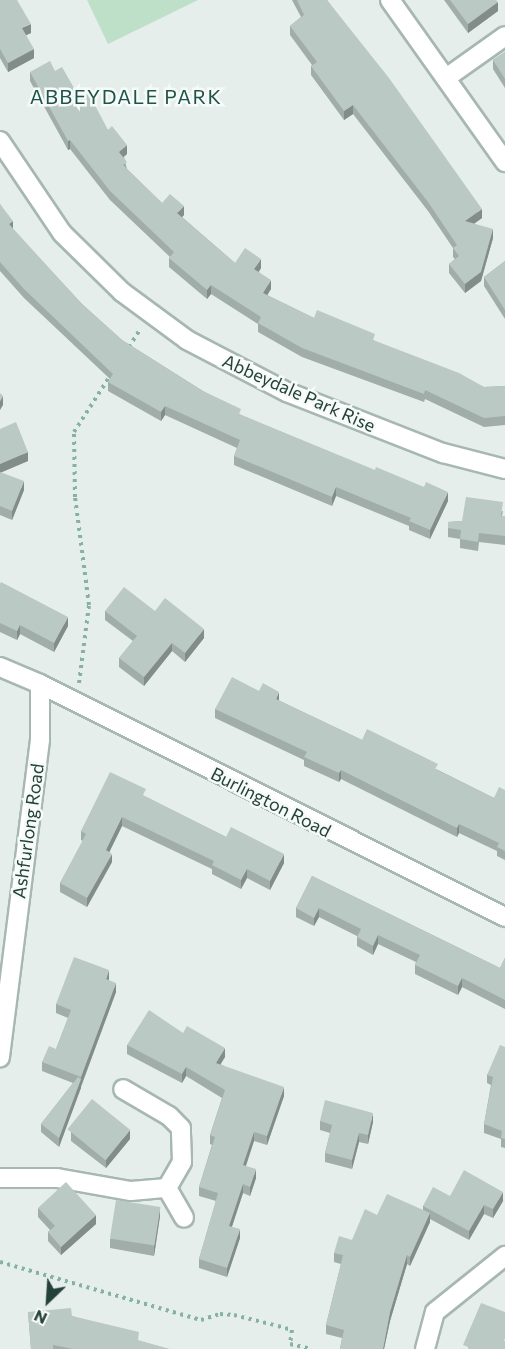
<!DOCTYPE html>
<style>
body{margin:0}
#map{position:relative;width:505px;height:1349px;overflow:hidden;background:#e5eeeb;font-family:Commissioner,sans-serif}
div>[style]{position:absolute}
.green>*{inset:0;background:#bedfc8}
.path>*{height:4px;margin-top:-2px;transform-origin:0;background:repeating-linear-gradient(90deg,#85b2a5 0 3px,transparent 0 7.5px)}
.roads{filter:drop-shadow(2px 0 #a7b7b2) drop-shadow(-2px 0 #a7b7b2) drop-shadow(0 2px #a7b7b2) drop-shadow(0 -2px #a7b7b2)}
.minor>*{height:18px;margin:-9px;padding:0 9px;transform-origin:9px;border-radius:9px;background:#fff}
.wall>*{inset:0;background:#a0ada9}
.shaded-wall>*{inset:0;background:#828d89}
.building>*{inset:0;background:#bac9c4;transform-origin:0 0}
span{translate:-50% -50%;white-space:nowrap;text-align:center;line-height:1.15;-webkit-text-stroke:5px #f6faf8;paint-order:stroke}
.street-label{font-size:18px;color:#24413a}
.neighbourhood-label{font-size:20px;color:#1f5448;letter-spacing:1.5px}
.north{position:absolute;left:18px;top:1271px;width:60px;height:60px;-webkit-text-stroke:4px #f6faf8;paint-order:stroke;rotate:205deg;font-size:16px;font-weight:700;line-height:24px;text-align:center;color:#24413a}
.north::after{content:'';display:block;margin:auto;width:21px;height:27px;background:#24413a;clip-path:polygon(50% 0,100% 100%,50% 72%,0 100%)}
</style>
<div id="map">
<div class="green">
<div style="clip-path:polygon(87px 0,198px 0,108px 44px)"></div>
</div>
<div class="path">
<div style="left:129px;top:347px;width:22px;rotate:-58deg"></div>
<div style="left:79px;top:683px;width:79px;rotate:-82.7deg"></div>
<div style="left:89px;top:605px;width:109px;rotate:-97.4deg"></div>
<div style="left:75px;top:497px;width:65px;rotate:-90.9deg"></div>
<div style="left:74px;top:432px;width:67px;rotate:-57.3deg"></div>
<div style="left:0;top:1262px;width:209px;rotate:16.1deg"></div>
<div style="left:201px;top:1320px;width:20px;rotate:-18deg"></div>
<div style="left:220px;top:1314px;width:14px;rotate:4deg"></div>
<div style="left:234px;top:1315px;width:45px;rotate:14deg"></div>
<div style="left:278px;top:1326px;width:15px;rotate:16deg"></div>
<div style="left:292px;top:1330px;width:14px;rotate:98deg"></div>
<div style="left:290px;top:1344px;width:22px;rotate:13deg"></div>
</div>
<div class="roads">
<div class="minor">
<div style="left:390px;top:0;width:199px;rotate:54.6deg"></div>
<div style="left:446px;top:78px;width:72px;rotate:-35.4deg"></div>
<div style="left:0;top:141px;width:111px;rotate:56deg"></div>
<div style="left:62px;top:233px;width:84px;rotate:44.5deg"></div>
<div style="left:122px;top:292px;width:81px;rotate:36.4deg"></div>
<div style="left:187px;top:340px;width:113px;rotate:27.5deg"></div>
<div style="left:287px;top:392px;width:168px;rotate:21.4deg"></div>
<div style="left:443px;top:453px;width:64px;rotate:14.5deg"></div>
<div style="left:0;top:667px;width:43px;rotate:23deg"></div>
<div style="left:40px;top:684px;width:56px;rotate:90deg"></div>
<div style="left:40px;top:740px;width:320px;rotate:97.2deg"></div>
<div style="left:40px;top:684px;width:520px;rotate:26.61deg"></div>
<div style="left:0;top:1178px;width:57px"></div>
<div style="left:57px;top:1178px;width:75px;rotate:10deg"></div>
<div style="left:131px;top:1191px;width:36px;rotate:-5deg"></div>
<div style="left:167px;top:1188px;width:30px;rotate:-60deg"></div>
<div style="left:182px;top:1162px;width:34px;rotate:-92deg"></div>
<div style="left:181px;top:1128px;width:17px;rotate:-135deg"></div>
<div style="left:169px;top:1116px;width:53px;rotate:-149.6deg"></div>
<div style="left:167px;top:1188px;width:34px;rotate:60deg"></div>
<div style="left:425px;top:1349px;width:38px;rotate:-75deg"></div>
<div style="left:435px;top:1312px;width:90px;rotate:-38.7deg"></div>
</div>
</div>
<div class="wall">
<div style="clip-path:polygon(0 0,31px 33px,26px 35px,34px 58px,8px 72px,0 58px)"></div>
<div style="clip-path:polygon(292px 0,327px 0,482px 218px,474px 224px,493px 238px,481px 281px,465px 293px,449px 273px,449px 264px,455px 259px,453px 257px,453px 248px,428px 211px,353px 114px,344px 120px,311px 75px,311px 66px,312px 65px,290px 35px,290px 26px,301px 17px)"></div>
<div style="clip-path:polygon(444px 0,496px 0,498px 11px,468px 33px)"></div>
<div style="clip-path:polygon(505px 52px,505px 88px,493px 69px,493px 60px)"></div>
<div style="clip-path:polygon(55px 71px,78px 95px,108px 130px,127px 154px,124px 157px,127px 169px,162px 203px,184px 215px,182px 217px,235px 263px,261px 268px,259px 272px,271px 289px,267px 295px,314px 318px,375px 341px,484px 387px,505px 386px,505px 425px,484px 427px,425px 399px,424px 402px,302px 357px,258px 332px,258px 324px,211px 294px,207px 299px,169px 267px,169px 258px,170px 257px,110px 200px,70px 149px,68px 150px,30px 81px,30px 72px)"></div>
<div style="clip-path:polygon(0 204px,13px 230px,82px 304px,122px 340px,241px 415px,448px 501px,430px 539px,409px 530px,409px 526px,336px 496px,332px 506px,234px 465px,234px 456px,237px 448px,165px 415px,161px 421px,108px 391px,108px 382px,110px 379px,24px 298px,0 271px)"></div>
<div style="clip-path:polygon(505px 261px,505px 319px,484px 286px,484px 277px)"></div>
<div style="clip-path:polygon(0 429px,28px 461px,1px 472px,24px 490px,12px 520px,0 515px)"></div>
<div style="clip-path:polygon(503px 511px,502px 516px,505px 516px,505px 545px,479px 542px,478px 551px,460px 548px,460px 539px,448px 537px,448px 522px,462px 521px)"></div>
<div style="clip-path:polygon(0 584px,68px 626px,54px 652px,20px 634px,17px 640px,0 632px)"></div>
<div style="clip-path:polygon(105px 611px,155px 611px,204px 638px,185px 662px,172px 651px,144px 686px,119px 667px,119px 658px,133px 641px,105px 620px)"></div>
<div style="clip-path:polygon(259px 691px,362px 740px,438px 770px,494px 798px,505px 790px,505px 860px,497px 856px,497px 851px,459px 833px,457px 837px,341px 779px,339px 782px,304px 766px,304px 760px,215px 718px,215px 709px)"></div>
<div style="clip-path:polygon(146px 797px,226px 837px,284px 863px,270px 890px,247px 878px,241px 889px,212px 874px,212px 869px,122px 826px,109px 852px,112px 862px,87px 907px,60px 892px,60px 883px,83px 841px,81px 840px,81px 831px)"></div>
<div style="clip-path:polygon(312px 876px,500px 968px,505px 958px,505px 1009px,462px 987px,458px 995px,415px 974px,415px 965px,416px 962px,378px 944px,373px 955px,357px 946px,357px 936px,319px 917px,314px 926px,296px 917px,296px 908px)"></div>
<div style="clip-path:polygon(109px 979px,109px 981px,116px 992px,59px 1147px,41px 1132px,41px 1124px,73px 1083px,42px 1071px,42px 1062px,56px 1049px,68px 1018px,56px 1013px,56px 1004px)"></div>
<div style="clip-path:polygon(183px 1033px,225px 1057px,220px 1064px,284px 1096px,267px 1145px,254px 1141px,246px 1166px,256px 1178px,250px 1196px,243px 1193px,232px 1227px,240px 1238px,227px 1277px,199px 1268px,199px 1259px,216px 1201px,199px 1196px,199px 1187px,212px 1145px,210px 1144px,210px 1135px,222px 1098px,186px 1076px,182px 1083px,127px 1054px,127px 1045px)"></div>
<div style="clip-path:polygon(505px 1047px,505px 1148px,501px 1147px,501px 1139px,484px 1133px,484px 1124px,491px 1085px,487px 1083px,487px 1075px)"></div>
<div style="clip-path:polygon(320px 1121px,373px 1122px,368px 1144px,359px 1142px,352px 1169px,325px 1162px,325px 1153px,330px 1133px,320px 1130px)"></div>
<div style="clip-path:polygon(71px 1132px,130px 1139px,106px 1168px,71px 1141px)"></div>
<div style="clip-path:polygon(450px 1196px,503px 1201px,493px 1218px,484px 1214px,469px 1240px,430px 1219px,430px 1222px,410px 1266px,407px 1264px,390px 1321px,384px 1349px,340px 1349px,342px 1338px,326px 1334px,326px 1325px,341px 1264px,334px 1262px,334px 1253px,352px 1240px,377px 1215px,423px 1210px,423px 1206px)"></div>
<div style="clip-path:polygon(38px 1208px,96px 1224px,61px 1255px,48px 1241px,48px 1232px,50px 1230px,38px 1217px)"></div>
<div style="clip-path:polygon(160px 1216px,154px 1256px,110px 1248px,110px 1239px)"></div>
<div style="clip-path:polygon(28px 1312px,72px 1316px,139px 1341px,169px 1349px,31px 1349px)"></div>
</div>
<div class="shaded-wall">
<div style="clip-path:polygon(498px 2px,498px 11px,468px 33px,468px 24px)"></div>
<div style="clip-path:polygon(31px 24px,31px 33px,22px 37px,22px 28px)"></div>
<div style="clip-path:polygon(34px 49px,34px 58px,8px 72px,8px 63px)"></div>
<div style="clip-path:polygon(353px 105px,353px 114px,344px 120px,344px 111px)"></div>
<div style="clip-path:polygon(70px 140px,70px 149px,68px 150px,68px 141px)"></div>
<div style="clip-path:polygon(127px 145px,127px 154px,119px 160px,119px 152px)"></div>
<div style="clip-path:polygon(184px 206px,184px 215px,177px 222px,177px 213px)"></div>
<div style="clip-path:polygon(482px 209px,482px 218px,465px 230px,465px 221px)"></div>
<div style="clip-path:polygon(13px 221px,13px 230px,9px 224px)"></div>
<div style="clip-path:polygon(493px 229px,493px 238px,481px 281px,465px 293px,465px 284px)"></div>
<div style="clip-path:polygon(261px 259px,261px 268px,254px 278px,254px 269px)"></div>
<div style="clip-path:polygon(271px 280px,271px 289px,263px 302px,263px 293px)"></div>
<div style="clip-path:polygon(211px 285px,211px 294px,207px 299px,207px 290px)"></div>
<div style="clip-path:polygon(3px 396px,3px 405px,0 410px,0 401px)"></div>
<div style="clip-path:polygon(165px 406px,165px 415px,161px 421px,161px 412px)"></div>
<div style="clip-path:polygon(28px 452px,28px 461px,0 473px,0 464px)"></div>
<div style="clip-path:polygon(24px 481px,24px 490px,12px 520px,12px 511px)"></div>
<div style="clip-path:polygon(336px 487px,336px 496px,332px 506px,332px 497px)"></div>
<div style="clip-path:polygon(448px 492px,448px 501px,430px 539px,430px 530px)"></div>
<div style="clip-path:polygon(68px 617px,68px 626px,54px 652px,54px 643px)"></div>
<div style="clip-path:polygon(20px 625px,20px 634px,17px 640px,17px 631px)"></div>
<div style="clip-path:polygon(204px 629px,204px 638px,185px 662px,185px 653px)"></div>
<div style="clip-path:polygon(172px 643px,172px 651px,144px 686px,144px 677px)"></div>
<div style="clip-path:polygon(279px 692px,279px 701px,276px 699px)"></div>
<div style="clip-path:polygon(341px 770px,341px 779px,339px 782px,339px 773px)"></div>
<div style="clip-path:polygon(122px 817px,122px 826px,106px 859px,106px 850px)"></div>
<div style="clip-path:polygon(459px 824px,459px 833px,457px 837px,457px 828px)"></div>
<div style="clip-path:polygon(112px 854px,112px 862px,87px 907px,87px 898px)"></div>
<div style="clip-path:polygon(284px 854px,284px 863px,270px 890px,270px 881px)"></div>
<div style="clip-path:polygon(247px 869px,247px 878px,241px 889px,241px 880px)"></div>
<div style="clip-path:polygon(319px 908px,319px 917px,314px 926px,314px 918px)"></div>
<div style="clip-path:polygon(378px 935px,378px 944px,373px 955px,373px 946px)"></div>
<div style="clip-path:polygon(109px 970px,109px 979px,106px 988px,106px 979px)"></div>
<div style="clip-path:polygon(462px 978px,462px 987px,458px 995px,458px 986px)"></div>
<div style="clip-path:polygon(116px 983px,116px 992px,81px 1086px,81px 1077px)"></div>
<div style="clip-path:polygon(225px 1048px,225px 1057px,216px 1072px,216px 1063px)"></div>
<div style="clip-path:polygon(186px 1067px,186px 1076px,182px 1083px,182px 1074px)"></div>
<div style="clip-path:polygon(81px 1079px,81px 1088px,59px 1147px,59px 1138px)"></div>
<div style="clip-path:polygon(284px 1087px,284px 1096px,267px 1145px,267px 1136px)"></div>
<div style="clip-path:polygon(373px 1113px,373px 1122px,368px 1144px,368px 1135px)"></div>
<div style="clip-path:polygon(130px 1130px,130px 1139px,106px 1168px,106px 1160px)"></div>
<div style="clip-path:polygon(254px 1132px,254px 1141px,243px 1174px,243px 1165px)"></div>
<div style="clip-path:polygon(359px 1133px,359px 1142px,352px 1169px,352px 1160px)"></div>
<div style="clip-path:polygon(256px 1169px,256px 1178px,250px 1196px,250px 1187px)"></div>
<div style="clip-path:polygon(243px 1184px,243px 1193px,229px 1235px,229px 1226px)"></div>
<div style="clip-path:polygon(503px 1192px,503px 1201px,493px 1218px,493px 1209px)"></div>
<div style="clip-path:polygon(484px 1205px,484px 1214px,469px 1240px,469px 1231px)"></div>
<div style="clip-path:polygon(160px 1207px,160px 1216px,154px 1256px,154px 1247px)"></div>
<div style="clip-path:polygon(430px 1213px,430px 1222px,410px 1266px,410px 1257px)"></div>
<div style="clip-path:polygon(96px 1215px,96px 1224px,61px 1255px,61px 1247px)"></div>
<div style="clip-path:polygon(240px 1229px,240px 1238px,227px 1277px,227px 1268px)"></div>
<div style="clip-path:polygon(407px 1255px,407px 1264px,390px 1321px,384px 1349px,383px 1349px,390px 1312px)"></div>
</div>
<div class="building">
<div style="clip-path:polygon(0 0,17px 0,31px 24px,22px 28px,34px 49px,8px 63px,0 49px)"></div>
<div style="clip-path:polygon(297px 0,327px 0,389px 78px,482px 209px,465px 221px,493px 229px,481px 272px,465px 284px,449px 264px,459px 256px,453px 248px,457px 245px,428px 202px,353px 105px,344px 111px,311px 66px,317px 62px,290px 26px,304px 15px)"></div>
<div style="clip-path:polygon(450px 0,496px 0,498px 2px,468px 24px)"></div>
<div style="clip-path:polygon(505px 52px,505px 79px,493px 60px)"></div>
<div style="clip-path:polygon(50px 61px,55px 71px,62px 67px,78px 95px,87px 90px,108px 130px,112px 126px,127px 145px,119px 152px,127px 162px,123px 165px,162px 203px,170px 194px,184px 206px,177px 213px,235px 263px,245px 248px,261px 259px,254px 269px,271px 280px,263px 293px,314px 318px,317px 310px,375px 334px,373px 340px,459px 373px,484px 387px,505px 386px,505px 416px,484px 418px,425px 390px,424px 394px,302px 348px,258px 323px,261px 317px,211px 285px,207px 290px,169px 258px,174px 252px,110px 191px,70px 140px,68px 141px,30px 72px)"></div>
<div style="clip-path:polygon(0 204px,13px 221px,9px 224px,82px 304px,122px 340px,201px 390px,241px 409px,239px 414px,375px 470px,376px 467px,424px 487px,426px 482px,448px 492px,430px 530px,409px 521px,411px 518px,336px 487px,332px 497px,234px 456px,240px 440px,165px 406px,161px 412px,108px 382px,113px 374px,24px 289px,0 262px)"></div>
<div style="clip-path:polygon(505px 261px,505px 310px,484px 277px)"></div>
<div style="clip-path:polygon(0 393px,3px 396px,0 401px)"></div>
<div style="clip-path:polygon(16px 422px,28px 452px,0 464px,0 429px)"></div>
<div style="clip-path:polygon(0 472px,24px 481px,12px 511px,0 506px)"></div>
<div style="clip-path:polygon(466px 497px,503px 502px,501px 516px,505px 516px,505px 536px,479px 533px,478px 542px,460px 539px,461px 530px,448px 528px,448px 522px,462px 521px)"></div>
<div style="clip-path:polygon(1px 582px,68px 617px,54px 643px,20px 625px,17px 631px,0 623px,0 584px)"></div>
<div style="clip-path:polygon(124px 587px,155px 611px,165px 598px,204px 629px,185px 653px,172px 643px,144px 677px,119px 658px,137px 636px,105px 611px)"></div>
<div style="clip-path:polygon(232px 677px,259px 691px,263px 683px,279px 692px,276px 699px,362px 740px,367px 729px,438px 764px,435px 769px,494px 798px,499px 787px,505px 790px,505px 851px,497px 847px,499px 843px,459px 824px,457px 828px,341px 770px,339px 773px,304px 757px,307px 752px,215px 709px)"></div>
<div style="clip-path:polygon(110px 772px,146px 789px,143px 795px,226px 837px,231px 827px,284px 854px,270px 881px,247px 869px,241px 880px,212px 865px,214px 861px,122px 817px,106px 850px,112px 854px,87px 898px,60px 883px,86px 834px,81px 831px)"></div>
<div style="clip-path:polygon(312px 876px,500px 968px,505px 958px,505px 1000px,462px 978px,458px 986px,415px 965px,420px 955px,378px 935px,373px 946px,357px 937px,361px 929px,319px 908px,314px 918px,296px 908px)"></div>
<div style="clip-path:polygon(74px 957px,109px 970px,106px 979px,116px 983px,81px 1077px,42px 1062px,49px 1046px,56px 1049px,71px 1010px,56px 1004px)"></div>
<div style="clip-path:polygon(149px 1010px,183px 1033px,187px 1026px,225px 1048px,216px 1063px,284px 1087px,267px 1136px,254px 1132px,243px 1165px,256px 1169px,250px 1187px,243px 1184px,229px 1226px,240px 1229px,227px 1268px,199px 1259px,218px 1193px,199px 1187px,215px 1137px,210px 1135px,225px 1090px,186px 1067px,182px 1074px,127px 1045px)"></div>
<div style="clip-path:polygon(500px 1045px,505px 1047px,505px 1139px,501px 1138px,502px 1131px,484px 1124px,493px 1077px,487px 1075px)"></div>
<div style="clip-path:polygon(78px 1077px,81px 1079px,59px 1138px,41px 1124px)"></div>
<div style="left:92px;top:1099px;width:49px;height:39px;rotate:39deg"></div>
<div style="clip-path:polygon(325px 1100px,373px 1113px,368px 1135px,359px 1133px,352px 1160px,325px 1153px,332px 1125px,320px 1121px)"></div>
<div style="clip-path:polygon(464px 1170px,503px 1192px,493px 1209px,484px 1205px,469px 1231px,423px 1206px,433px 1187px,450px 1196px)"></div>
<div style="clip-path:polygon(66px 1182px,96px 1215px,61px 1247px,48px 1232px,55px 1226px,38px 1208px)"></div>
<div style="clip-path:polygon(387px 1194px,430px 1213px,410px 1257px,407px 1255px,390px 1312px,383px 1349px,340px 1349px,344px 1330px,326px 1325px,343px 1255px,334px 1253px,339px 1236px,352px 1240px,365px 1209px,377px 1215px)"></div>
<div style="left:116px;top:1200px;width:45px;height:39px;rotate:9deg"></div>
<div style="clip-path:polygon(481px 1303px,505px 1312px,505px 1338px,504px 1341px,505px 1341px,505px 1349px,468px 1349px,468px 1347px,463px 1345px)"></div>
<div style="clip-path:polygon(71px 1308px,72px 1316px,139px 1332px,138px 1340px,169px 1349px,73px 1349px,53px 1345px,53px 1349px,31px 1349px,28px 1312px)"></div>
</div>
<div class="street-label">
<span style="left:299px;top:393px;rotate:24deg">Abbeydale Park Rise</span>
<span style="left:271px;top:802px;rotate:27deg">Burlington Road</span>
<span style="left:28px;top:831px;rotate:-82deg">Ashfurlong Road</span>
</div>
<div class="neighbourhood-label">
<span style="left:126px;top:96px">ABBEYDALE PARK</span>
</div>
<div class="north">N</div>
</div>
